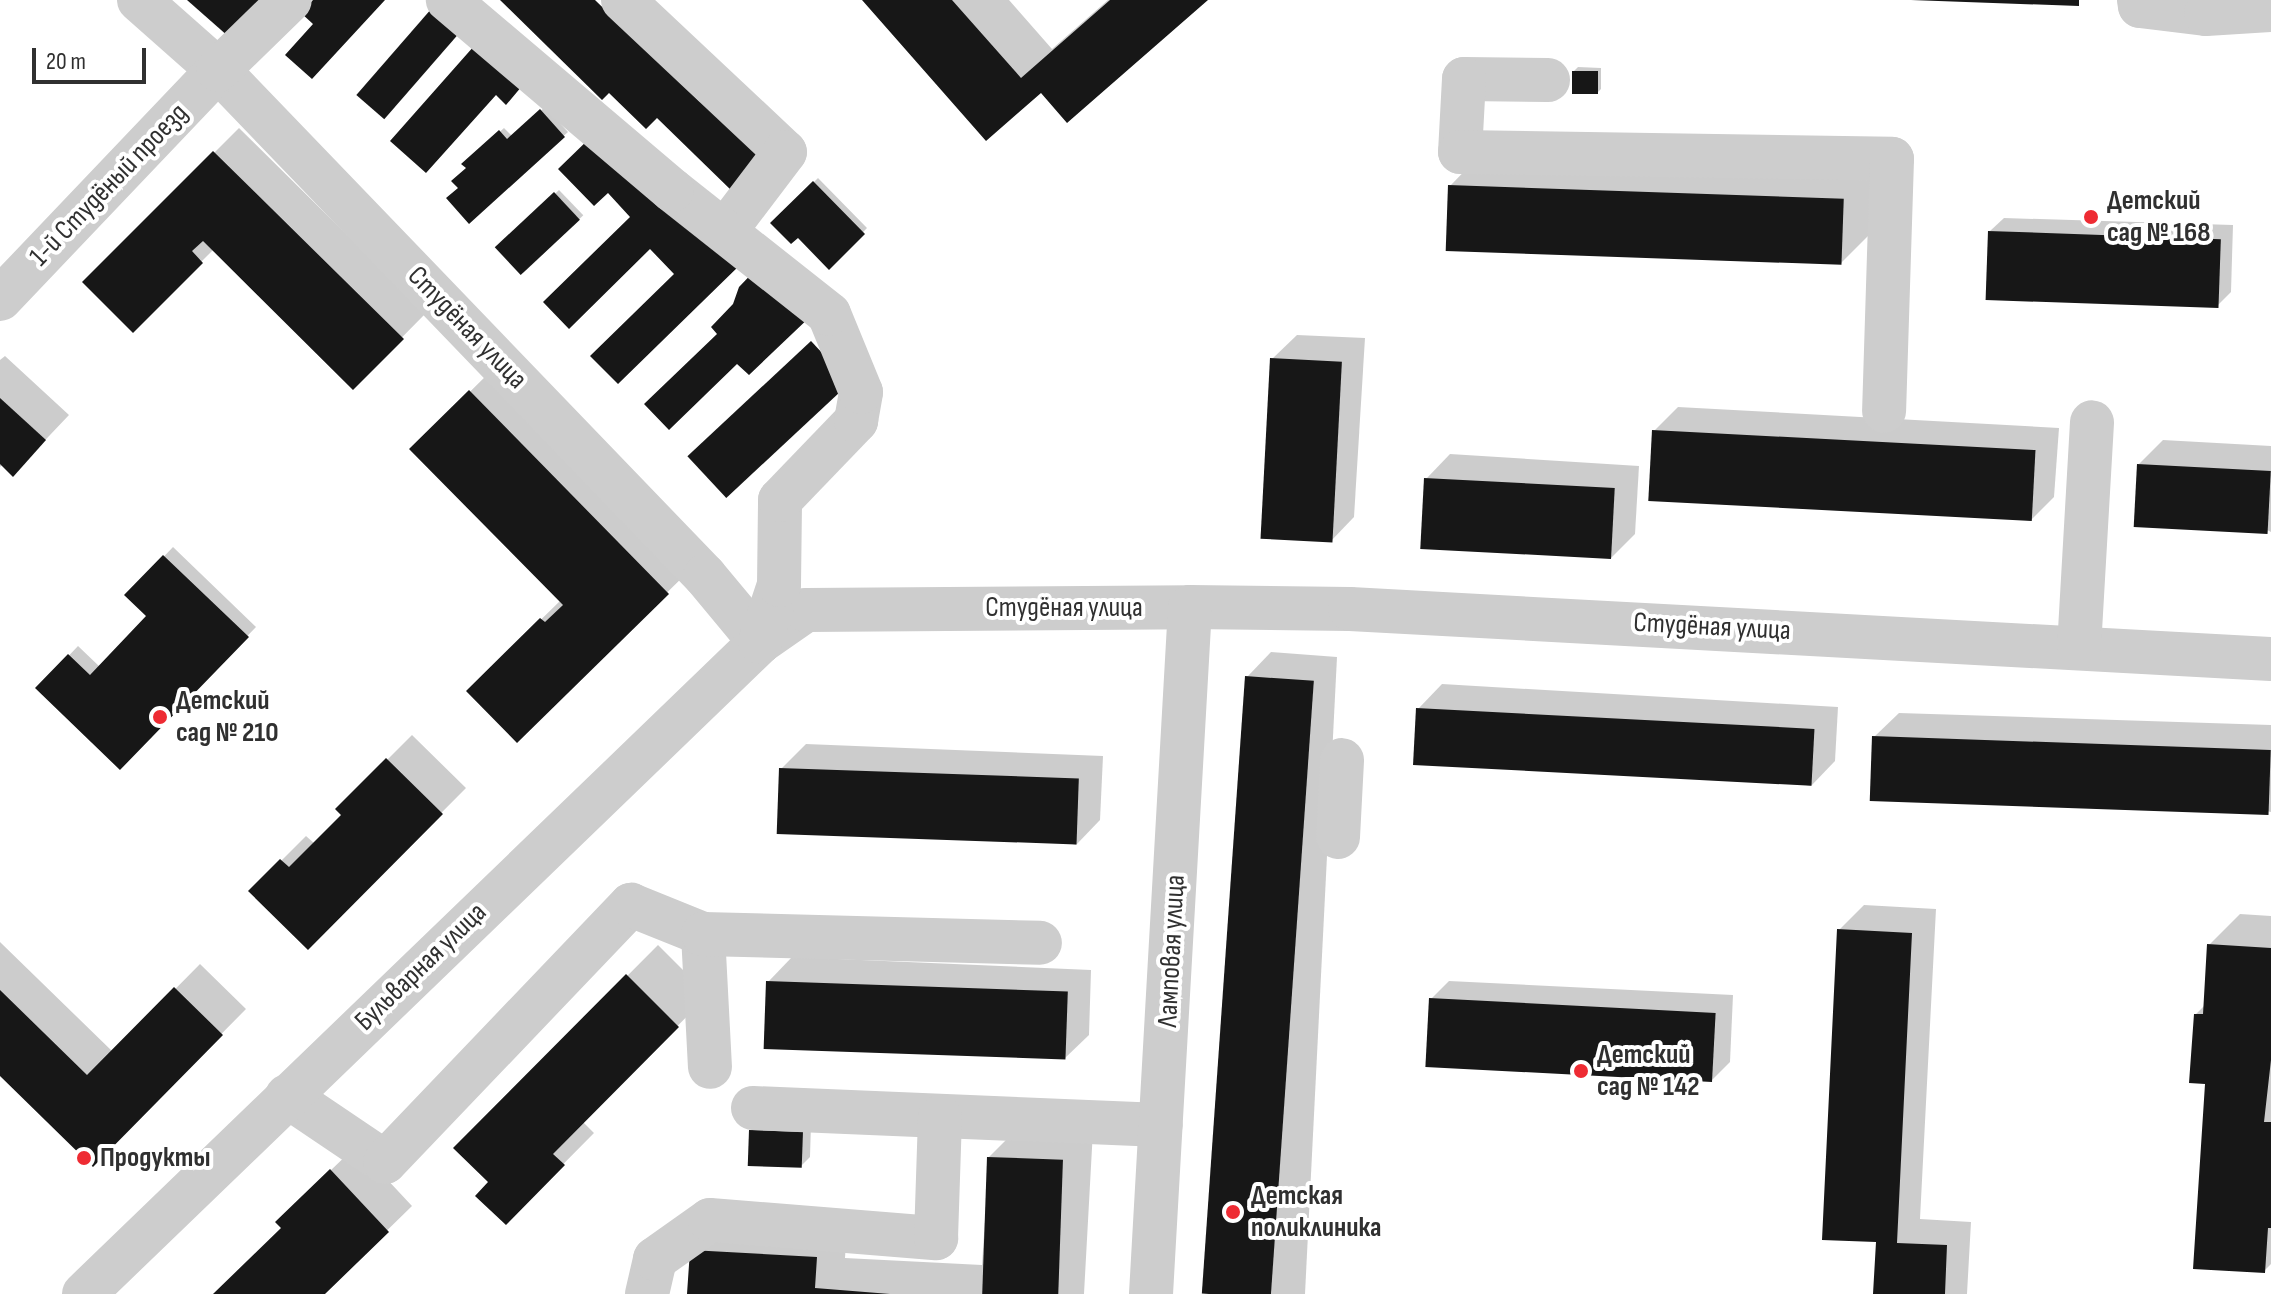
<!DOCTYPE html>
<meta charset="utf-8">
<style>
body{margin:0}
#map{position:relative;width:2271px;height:1294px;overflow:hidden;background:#fff;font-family:"Sofia Sans Condensed",sans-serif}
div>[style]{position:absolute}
.shadow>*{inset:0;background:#0003;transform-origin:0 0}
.building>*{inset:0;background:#171717;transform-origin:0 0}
.minor>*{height:44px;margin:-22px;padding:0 22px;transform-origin:22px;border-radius:22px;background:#cdcdcd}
.dots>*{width:22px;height:22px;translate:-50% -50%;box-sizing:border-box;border:4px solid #fff;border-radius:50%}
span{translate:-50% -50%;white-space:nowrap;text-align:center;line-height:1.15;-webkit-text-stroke:8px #fff;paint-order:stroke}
.street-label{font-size:28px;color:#303030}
.poi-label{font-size:28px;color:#303030;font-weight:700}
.left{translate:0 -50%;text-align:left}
.scale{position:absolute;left:32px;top:48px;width:114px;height:36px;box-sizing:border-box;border:4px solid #303030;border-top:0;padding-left:10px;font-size:24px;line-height:28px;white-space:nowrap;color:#303030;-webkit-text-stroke:6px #fff;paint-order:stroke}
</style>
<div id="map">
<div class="shadow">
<div style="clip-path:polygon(864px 0,1009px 0,1052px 49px,1108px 0,1205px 0,1041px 90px)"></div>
<div style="clip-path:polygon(1578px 67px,1601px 68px,1601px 89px,1597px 93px,1574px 71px)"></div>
<div style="clip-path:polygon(545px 107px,568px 132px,469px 221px,461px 188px,468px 168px,464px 164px,504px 128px,512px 136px)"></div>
<div style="clip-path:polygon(239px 128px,426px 313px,353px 387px,214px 249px,133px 330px,85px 282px)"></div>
<div style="clip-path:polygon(1480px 155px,1874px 171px,1871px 233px,1840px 264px,1450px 186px)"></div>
<div style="clip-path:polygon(818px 178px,867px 228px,829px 267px,798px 235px,773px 223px)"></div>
<div style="left:559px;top:190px;width:35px;height:83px;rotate:46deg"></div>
<div style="clip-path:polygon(2004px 218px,2233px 225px,2231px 292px,2217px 306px,1990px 231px)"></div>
<div style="clip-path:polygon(1297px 335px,1365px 338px,1354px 517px,1330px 542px,1272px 359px)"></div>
<div style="clip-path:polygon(5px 356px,69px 415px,13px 474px,3px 464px,0 467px,0 360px)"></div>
<div style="clip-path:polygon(495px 367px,692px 568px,517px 740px,468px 691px,561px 600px,412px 449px)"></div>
<div style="clip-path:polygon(1678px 407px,2059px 428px,2054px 497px,2030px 521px,1654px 431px)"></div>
<div style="clip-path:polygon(2163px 440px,2271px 446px,2271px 532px,2139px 464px)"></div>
<div style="clip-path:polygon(1450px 454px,1639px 466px,1635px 534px,1610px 559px,1426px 479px)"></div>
<div style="clip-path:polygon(173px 547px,256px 627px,120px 768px,38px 688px,78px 646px,100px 667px,149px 616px,127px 595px)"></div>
<div style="clip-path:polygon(1271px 652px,1337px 657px,1305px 1294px,1215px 1294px,1247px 677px)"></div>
<div style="clip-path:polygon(1442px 684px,1838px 707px,1835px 761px,1811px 786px,1418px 709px)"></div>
<div style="clip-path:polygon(1899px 713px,2271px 725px,2271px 812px,1874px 737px)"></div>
<div style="clip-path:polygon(412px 735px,466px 788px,308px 947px,251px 891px,306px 836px,315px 844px,344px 815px,338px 809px)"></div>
<div style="clip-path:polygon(806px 744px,1103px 756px,1100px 820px,1076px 845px,781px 769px)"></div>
<div style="clip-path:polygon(1864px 905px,1936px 909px,1920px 1219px,1971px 1222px,1967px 1294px,1875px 1294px,1878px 1240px,1839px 930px)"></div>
<div style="clip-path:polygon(2240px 914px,2271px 916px,2271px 1264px,2264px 1271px,2207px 1082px,2196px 1014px,2205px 1005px,2209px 945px)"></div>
<div style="clip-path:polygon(0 942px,113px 1052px,200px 964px,246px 1009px,93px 1164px,0 1074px)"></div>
<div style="clip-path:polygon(658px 945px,708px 995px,583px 1122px,594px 1133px,506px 1222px,491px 1182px,456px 1148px)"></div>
<div style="clip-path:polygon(792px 957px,1091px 970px,1089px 1035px,1064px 1059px,768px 982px)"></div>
<div style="clip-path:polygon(1449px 981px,1733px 995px,1730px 1062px,1712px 1080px,1431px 999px)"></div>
<div style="clip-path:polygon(760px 1122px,811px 1124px,810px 1157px,801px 1166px,751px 1131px)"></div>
<div style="clip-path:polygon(1019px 1127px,1093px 1130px,1084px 1294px,689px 1294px,692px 1251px,723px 1220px,847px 1227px,845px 1258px,982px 1265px,989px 1157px)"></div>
<div style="clip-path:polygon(356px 1146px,412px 1206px,322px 1294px,215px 1294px,283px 1228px,302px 1198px)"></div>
</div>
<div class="building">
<div style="clip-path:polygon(187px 0,262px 0,229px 37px)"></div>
<div style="clip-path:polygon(313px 0,385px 0,312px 79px,285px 55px,313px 24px,301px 13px)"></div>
<div style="left:439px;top:0;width:37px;height:126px;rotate:41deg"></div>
<div style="clip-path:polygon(500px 0,595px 0,699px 101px,772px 152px,733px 192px,657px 118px,646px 129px,609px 93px,602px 100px)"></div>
<div style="clip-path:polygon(862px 0,952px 0,1021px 78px,1110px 0,1208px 0,1067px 123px,1041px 93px,986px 141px)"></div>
<div style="clip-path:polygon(1911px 0,2079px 0,2079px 6px)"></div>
<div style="clip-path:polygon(482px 37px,522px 86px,506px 105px,496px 95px,426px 173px,390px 141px)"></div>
<div style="left:1572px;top:71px;width:26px;height:23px"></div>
<div style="clip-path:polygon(540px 109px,565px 137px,469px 224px,446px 198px,458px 188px,451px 181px,466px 168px,461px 164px,499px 130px,507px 139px)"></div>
<div style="clip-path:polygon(593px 135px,742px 263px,618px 384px,590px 356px,674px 274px,650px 249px,569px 329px,543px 302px,630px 217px,608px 193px,594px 206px,558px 169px)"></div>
<div style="clip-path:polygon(213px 151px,404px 339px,353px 390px,203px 241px,192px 251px,203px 263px,133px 333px,82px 282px)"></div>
<div style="clip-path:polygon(813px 181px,865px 234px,829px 270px,798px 238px,791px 244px,770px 223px)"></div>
<div style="left:1448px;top:185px;width:396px;height:66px;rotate:2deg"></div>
<div style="left:554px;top:192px;width:38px;height:81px;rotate:47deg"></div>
<div style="left:1988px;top:231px;width:233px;height:69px;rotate:2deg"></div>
<div style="clip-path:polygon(762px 263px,813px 314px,749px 375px,737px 364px,669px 430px,644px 404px,717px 334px,711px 327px,733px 304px,739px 287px)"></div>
<div style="left:811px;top:341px;width:57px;height:169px;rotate:47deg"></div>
<div style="left:1270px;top:358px;width:72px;height:181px;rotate:3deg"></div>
<div style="clip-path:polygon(469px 390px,669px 594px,517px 743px,466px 691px,540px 618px,545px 622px,563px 605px,409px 449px)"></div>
<div style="clip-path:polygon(0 398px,46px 440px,13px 477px,0 464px)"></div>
<div style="left:1652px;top:430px;width:384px;height:71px;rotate:3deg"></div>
<div style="left:2137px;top:464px;width:134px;height:63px;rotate:3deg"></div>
<div style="left:1424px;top:478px;width:191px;height:71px;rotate:3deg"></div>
<div style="clip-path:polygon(163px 555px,249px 637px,120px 770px,35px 688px,68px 654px,90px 675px,146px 616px,124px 595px)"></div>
<div style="left:1245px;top:676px;width:69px;height:619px;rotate:4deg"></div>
<div style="left:1416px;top:708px;width:399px;height:57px;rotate:3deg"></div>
<div style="left:1872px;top:736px;width:399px;height:65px;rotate:2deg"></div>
<div style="clip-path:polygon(386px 758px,443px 814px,308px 950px,248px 891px,280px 859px,289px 867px,341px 815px,335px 809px)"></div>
<div style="left:779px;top:768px;width:300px;height:66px;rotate:2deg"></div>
<div style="clip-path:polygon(1837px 929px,1912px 933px,1897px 1243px,1947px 1245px,1945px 1294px,1873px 1294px,1876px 1242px,1822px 1240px)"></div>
<div style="clip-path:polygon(2207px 944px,2271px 948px,2271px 1060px,2264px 1122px,2271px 1122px,2271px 1228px,2268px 1228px,2265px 1273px,2193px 1269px,2205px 1084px,2189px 1083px,2194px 1014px,2203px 1014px)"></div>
<div style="clip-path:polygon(626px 974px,679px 1027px,553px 1154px,565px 1165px,506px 1225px,475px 1196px,488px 1182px,453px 1148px)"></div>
<div style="left:766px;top:981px;width:302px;height:68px;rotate:2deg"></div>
<div style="clip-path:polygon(174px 987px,223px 1035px,93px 1167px,0 1076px,0 990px,87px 1075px)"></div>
<div style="left:1429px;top:998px;width:287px;height:69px;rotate:3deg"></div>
<div style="left:749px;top:1130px;width:54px;height:36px;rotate:2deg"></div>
<div style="left:987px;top:1157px;width:76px;height:137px;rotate:2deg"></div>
<div style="clip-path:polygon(330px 1169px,389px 1232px,325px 1294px,213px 1294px,281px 1228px,275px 1222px)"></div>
<div style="clip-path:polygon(690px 1250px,817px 1257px,815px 1288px,890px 1294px,687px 1294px)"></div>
</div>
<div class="minor">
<div style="left:139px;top:0;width:106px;rotate:41.5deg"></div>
<div style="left:218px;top:70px;width:702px;rotate:46.1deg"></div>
<div style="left:705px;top:576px;width:86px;rotate:50.2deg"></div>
<div style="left:760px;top:642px;width:56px;rotate:-34.8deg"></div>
<div style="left:806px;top:610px;width:384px;rotate:-0.4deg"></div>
<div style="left:1190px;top:607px;width:160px;rotate:0.7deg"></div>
<div style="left:1350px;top:609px;width:922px;rotate:3.11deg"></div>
<div style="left:623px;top:0;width:222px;rotate:43.2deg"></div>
<div style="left:785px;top:152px;width:99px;rotate:127.2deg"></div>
<div style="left:2139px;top:0;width:6px;rotate:81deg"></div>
<div style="left:2140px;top:6px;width:66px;rotate:6.9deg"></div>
<div style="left:2206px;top:14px;width:65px;rotate:-3.5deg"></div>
<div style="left:1548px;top:80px;width:84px;rotate:-179.3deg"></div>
<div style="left:1464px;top:79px;width:73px;rotate:93.1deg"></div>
<div style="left:1460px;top:152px;width:432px;rotate:0.9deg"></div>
<div style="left:1892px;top:159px;width:252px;rotate:91.8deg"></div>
<div style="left:0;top:299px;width:316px;rotate:-46.4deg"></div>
<div style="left:218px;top:70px;width:100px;rotate:-44.2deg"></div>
<div style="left:2079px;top:648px;width:226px;rotate:-86.7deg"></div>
<div style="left:1338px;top:837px;width:77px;rotate:-87deg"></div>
<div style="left:703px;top:934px;width:133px;rotate:87deg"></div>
<div style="left:287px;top:1096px;width:118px;rotate:34deg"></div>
<div style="left:385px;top:1162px;width:356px;rotate:-46.3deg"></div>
<div style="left:631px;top:905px;width:78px;rotate:21.9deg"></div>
<div style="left:703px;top:934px;width:337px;rotate:1.5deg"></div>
<div style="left:753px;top:1108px;width:408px;rotate:2.4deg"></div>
<div style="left:84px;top:1294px;width:939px;rotate:-43.96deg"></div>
<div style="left:760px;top:642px;width:60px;rotate:-71.6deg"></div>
<div style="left:779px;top:585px;width:85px;rotate:-89.3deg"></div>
<div style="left:780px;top:500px;width:110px;rotate:-46.1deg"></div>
<div style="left:856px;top:421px;width:29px;rotate:-80deg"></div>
<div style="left:861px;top:392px;width:84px;rotate:-112.3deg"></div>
<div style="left:829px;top:314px;width:200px;rotate:-141.7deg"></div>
<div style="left:672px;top:190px;width:294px;rotate:-139.7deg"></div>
<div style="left:647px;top:1294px;width:36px;rotate:-77deg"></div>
<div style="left:655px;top:1259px;width:67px;rotate:-35.3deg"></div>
<div style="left:710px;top:1220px;width:227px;rotate:4.6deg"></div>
<div style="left:936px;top:1238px;width:121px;rotate:-88.1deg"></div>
<div style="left:1151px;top:1294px;width:688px;rotate:-86.75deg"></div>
</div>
<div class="dots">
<div style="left:2091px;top:217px;background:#ee2b33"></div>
<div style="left:160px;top:717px;background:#ee2b33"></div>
<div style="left:1581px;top:1071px;background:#ee2b33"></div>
<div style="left:84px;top:1158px;background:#ee2b33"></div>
<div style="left:1233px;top:1212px;background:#ee2b33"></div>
</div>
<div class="street-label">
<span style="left:109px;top:185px;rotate:-46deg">1-й Студёный проезд</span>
<span style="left:467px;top:328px;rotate:46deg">Студёная улица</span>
<span style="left:1064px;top:608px">Студёная улица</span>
<span style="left:1712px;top:627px;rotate:3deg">Студёная улица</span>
<span style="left:1172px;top:951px;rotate:-87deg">Ламповая улица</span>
<span style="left:421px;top:967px;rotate:-44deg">Бульварная улица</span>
</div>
<div class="poi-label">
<span class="left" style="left:2107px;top:217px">Детский<br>сад № 168</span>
<span class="left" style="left:176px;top:717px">Детский<br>сад № 210</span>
<span class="left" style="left:1597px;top:1071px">Детский<br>сад № 142</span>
<span class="left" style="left:100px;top:1158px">Продукты</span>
<span class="left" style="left:1251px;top:1212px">Детская<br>поликлиника</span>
</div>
<div class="scale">20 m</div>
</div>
